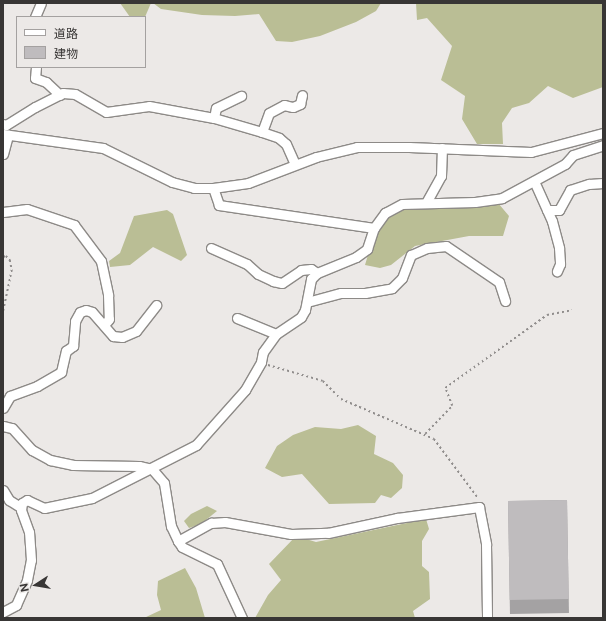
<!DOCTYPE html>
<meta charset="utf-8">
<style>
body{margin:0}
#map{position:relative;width:606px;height:621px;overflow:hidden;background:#ece9e7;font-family:"Public Sans","Noto Sans JP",sans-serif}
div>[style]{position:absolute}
.forest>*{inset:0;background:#babe95}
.path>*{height:1.5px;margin-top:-0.75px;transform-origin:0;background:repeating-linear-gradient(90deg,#918e8d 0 2px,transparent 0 5px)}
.roads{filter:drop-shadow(1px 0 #8d8a87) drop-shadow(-1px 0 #8d8a87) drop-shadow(0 1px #8d8a87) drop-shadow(0 -1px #8d8a87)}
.minor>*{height:9px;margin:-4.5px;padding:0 4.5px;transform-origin:4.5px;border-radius:4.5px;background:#fff}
.wall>*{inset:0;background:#a4a2a3;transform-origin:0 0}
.building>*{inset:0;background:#bfbcbe;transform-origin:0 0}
span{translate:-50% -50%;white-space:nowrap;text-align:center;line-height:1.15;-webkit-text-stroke:3.5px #ece9e7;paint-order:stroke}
.frame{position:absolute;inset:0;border:4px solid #383635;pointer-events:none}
.legend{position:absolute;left:16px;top:16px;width:130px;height:52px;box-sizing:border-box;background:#ece9e7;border:1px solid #a4a1a0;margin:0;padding:5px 7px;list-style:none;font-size:12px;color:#383635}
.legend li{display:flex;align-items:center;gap:8px;height:20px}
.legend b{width:20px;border:1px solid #a4a1a0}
.north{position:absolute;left:16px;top:565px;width:40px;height:40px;-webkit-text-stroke:3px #ece9e7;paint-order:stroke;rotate:258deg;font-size:11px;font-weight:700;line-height:16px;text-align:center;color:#383635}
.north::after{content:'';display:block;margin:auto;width:14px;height:18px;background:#383635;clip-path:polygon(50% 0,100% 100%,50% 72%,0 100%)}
</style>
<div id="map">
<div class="forest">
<div style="clip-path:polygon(120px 3px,151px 3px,145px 17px,130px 17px)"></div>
<div style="clip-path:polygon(153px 3px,381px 3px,376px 11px,356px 22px,320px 36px,292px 42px,276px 41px,259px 14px,235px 16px,202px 15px,161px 9px)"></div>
<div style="clip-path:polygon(416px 3px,603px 3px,603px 87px,573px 98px,548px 86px,529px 103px,512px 108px,502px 123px,503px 144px,477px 144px,462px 119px,465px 96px,441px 80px,452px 46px,427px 18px,417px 20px)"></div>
<div style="clip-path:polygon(498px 203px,509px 216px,503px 236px,469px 236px,415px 246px,391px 265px,380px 268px,365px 265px,376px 228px,390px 215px,403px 209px)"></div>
<div style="clip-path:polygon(167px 210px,173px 214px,187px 255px,181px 261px,153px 247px,130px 265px,110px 267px,109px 261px,120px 253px,134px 216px)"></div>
<div style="clip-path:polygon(358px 425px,376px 436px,374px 454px,393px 463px,403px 475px,402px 488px,391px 498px,381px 495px,375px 503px,329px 504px,302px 474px,282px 477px,265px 468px,277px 446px,293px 435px,315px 427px,341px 429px)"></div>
<div style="clip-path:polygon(207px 506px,217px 511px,201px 524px,189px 528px,184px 521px,191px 514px)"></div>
<div style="clip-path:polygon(426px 519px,429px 529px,422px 541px,422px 566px,429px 572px,430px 599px,413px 611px,415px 618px,255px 618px,268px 595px,281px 580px,269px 564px,296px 536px,316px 542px)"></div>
<div style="clip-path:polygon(185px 568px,196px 588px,205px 618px,144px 618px,161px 610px,157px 595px,158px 581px)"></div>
</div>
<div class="path">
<div style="left:3px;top:257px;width:3px;rotate:-18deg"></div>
<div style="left:6px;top:256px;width:6px;rotate:45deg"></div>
<div style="left:10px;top:260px;width:10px;rotate:79deg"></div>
<div style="left:12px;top:270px;width:44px;rotate:101.8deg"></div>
<div style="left:268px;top:365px;width:57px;rotate:16.2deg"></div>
<div style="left:323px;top:381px;width:25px;rotate:45deg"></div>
<div style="left:341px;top:399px;width:101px;rotate:23.3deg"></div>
<div style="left:434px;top:439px;width:74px;rotate:53.3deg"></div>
<div style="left:425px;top:434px;width:39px;rotate:-46deg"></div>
<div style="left:452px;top:406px;width:19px;rotate:-111deg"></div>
<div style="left:445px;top:388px;width:125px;rotate:-35.6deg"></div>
<div style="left:547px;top:315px;width:25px;rotate:-11deg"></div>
</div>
<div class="roads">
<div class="minor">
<div style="left:35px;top:17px;width:15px;rotate:-67deg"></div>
<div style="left:36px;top:67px;width:11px;rotate:95deg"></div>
<div style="left:35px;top:78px;width:12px;rotate:20deg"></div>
<div style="left:46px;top:82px;width:19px;rotate:43deg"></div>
<div style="left:214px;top:118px;width:10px;rotate:-79deg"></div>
<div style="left:216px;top:108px;width:28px;rotate:-26deg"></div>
<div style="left:3px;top:124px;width:3px;rotate:18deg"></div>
<div style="left:6px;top:125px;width:34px;rotate:-32deg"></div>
<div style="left:35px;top:107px;width:31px;rotate:-27deg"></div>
<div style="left:63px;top:93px;width:12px;rotate:5deg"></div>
<div style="left:75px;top:94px;width:36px;rotate:30deg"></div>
<div style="left:106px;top:112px;width:43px;rotate:-7.9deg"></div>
<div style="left:149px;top:106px;width:66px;rotate:10.5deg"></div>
<div style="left:214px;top:118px;width:50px;rotate:16.3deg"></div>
<div style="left:262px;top:132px;width:18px;rotate:19deg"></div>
<div style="left:279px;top:138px;width:9px;rotate:41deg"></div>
<div style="left:286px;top:144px;width:22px;rotate:66deg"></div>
<div style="left:262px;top:132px;width:20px;rotate:-70deg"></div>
<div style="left:269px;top:113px;width:17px;rotate:-28deg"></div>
<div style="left:284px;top:105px;width:9px;rotate:13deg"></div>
<div style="left:293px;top:107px;width:8px;rotate:-23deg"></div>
<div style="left:300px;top:104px;width:9px;rotate:-77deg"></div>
<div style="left:3px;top:134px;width:101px;rotate:8deg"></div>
<div style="left:103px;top:148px;width:77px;rotate:26.2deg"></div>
<div style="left:172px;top:182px;width:23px;rotate:15deg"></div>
<div style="left:194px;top:188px;width:19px"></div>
<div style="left:213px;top:188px;width:35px;rotate:-8deg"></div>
<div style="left:248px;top:183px;width:73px;rotate:-20.9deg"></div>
<div style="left:316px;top:157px;width:42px;rotate:-13.7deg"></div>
<div style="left:357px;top:147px;width:52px"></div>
<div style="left:409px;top:147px;width:122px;rotate:2.3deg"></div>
<div style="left:531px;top:152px;width:74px;rotate:-14.8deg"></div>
<div style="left:3px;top:154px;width:20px;rotate:-75deg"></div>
<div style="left:534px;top:181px;width:44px;rotate:65.8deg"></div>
<div style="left:552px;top:221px;width:28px;rotate:75deg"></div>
<div style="left:559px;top:248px;width:16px;rotate:86deg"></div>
<div style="left:560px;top:264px;width:8px;rotate:113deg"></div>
<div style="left:427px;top:201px;width:29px;rotate:-61deg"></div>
<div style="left:441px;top:176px;width:28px;rotate:-88deg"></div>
<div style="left:547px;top:210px;width:12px"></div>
<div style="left:559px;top:210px;width:23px;rotate:-61deg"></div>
<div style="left:570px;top:190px;width:20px;rotate:-18deg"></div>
<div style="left:589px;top:184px;width:14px;rotate:-4deg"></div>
<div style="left:3px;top:212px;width:24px;rotate:-7deg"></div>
<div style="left:27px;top:209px;width:50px;rotate:18.8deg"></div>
<div style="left:74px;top:225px;width:45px;rotate:53.1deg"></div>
<div style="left:101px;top:261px;width:35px;rotate:78deg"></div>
<div style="left:108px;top:295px;width:24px;rotate:88deg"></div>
<div style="left:109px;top:319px;width:8px;rotate:130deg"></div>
<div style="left:374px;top:228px;width:19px;rotate:-54deg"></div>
<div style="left:385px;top:213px;width:19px;rotate:-28deg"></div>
<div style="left:402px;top:204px;width:73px;rotate:-1.6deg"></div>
<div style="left:475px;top:202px;width:27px;rotate:-8deg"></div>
<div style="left:502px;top:198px;width:72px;rotate:-28.4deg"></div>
<div style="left:565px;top:164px;width:12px;rotate:-48deg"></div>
<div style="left:573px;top:155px;width:32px;rotate:-18deg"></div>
<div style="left:211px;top:248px;width:39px;rotate:24deg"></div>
<div style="left:247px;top:264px;width:15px;rotate:42deg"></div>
<div style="left:258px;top:274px;width:17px;rotate:25deg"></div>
<div style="left:273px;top:281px;width:9px;rotate:13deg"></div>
<div style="left:282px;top:283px;width:23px;rotate:-34deg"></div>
<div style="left:301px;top:270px;width:10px;rotate:-6deg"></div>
<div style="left:311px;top:269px;width:7px;rotate:34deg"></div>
<div style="left:307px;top:302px;width:35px;rotate:-15deg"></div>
<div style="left:341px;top:293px;width:24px"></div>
<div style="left:365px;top:293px;width:27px;rotate:-10deg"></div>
<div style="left:392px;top:288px;width:14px;rotate:-45deg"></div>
<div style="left:402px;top:278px;width:25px;rotate:-69deg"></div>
<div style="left:411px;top:255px;width:17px;rotate:-24deg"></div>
<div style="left:427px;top:248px;width:19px;rotate:-6deg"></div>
<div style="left:446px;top:246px;width:64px;rotate:34.2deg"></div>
<div style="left:499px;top:282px;width:20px;rotate:72deg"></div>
<div style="left:237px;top:318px;width:42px;rotate:22.3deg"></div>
<div style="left:3px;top:408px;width:14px;rotate:-60deg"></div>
<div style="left:10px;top:396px;width:29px;rotate:-20deg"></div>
<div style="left:37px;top:386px;width:28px;rotate:-30deg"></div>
<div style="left:61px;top:372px;width:22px;rotate:-77deg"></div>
<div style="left:66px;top:351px;width:9px;rotate:-36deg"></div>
<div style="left:73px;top:346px;width:25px;rotate:-85deg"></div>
<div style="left:75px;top:321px;width:10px;rotate:-61deg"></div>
<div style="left:80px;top:312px;width:6px;rotate:-18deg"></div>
<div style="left:86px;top:310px;width:6px;rotate:18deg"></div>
<div style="left:92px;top:312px;width:32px;rotate:49deg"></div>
<div style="left:113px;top:336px;width:9px;rotate:6deg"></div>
<div style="left:122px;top:337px;width:15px;rotate:-23deg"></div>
<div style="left:136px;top:331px;width:33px;rotate:-52deg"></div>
<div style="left:3px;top:426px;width:9px;rotate:13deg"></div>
<div style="left:12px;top:428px;width:30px;rotate:48deg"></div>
<div style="left:32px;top:450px;width:21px;rotate:29deg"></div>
<div style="left:50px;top:460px;width:24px;rotate:12deg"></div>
<div style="left:73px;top:465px;width:66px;rotate:0.9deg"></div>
<div style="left:139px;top:466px;width:13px;rotate:13deg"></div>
<div style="left:152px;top:469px;width:18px;rotate:49deg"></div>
<div style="left:164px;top:483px;width:44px;rotate:80.8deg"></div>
<div style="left:171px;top:526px;width:17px;rotate:65deg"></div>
<div style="left:178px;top:541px;width:7px;rotate:56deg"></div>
<div style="left:182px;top:547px;width:39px;rotate:26deg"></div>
<div style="left:217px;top:564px;width:60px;rotate:65.2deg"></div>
<div style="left:3px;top:490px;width:12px;rotate:59deg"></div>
<div style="left:9px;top:500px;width:13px;rotate:32deg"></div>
<div style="left:178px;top:541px;width:38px;rotate:-29deg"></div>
<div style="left:211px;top:523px;width:14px;rotate:-4deg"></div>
<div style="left:225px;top:522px;width:67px;rotate:10.3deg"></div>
<div style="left:291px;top:534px;width:37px;rotate:-2deg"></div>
<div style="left:328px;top:533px;width:71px;rotate:-12.3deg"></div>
<div style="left:397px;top:518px;width:83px;rotate:-7.6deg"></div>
<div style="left:479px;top:507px;width:38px;rotate:79deg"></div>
<div style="left:486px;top:544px;width:74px;rotate:89.2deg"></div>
<div style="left:3px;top:612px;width:15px;rotate:-28deg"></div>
<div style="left:16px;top:605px;width:27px;rotate:-66deg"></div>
<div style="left:27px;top:580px;width:20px;rotate:-79deg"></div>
<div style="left:31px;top:560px;width:28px;rotate:-94deg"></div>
<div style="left:29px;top:532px;width:23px;rotate:-110deg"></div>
<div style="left:21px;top:510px;width:7px;rotate:-82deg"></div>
<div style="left:22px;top:503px;width:6px;rotate:-31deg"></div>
<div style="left:27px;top:500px;width:19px;rotate:25deg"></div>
<div style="left:44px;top:508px;width:49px;rotate:-11.8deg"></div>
<div style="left:92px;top:498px;width:117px;rotate:-27deg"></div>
<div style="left:196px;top:445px;width:74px;rotate:-48.3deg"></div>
<div style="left:245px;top:390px;width:32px;rotate:-60deg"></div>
<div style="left:261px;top:362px;width:10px;rotate:-79deg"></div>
<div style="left:263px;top:352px;width:22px;rotate:-54deg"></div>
<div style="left:276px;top:334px;width:30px;rotate:-34deg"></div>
<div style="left:301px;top:317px;width:8px;rotate:-60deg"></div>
<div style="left:305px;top:310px;width:32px;rotate:-79deg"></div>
<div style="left:311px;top:279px;width:8px;rotate:-45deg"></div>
<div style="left:317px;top:273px;width:42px;rotate:-22.3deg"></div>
<div style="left:356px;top:257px;width:14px;rotate:-36deg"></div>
<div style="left:367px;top:249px;width:22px;rotate:-72deg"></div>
<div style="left:374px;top:228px;width:157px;rotate:-171.6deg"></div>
<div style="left:219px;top:205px;width:18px;rotate:-109deg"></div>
</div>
</div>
<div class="wall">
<div style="left:567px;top:500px;width:113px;height:59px;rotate:89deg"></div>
</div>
<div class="building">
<div style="left:567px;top:500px;width:99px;height:59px;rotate:89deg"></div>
</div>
<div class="frame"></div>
<ul class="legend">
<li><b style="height:5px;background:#fff"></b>道路</li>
<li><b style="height:11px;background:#bfbcbe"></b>建物</li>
</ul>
<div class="north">N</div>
</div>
